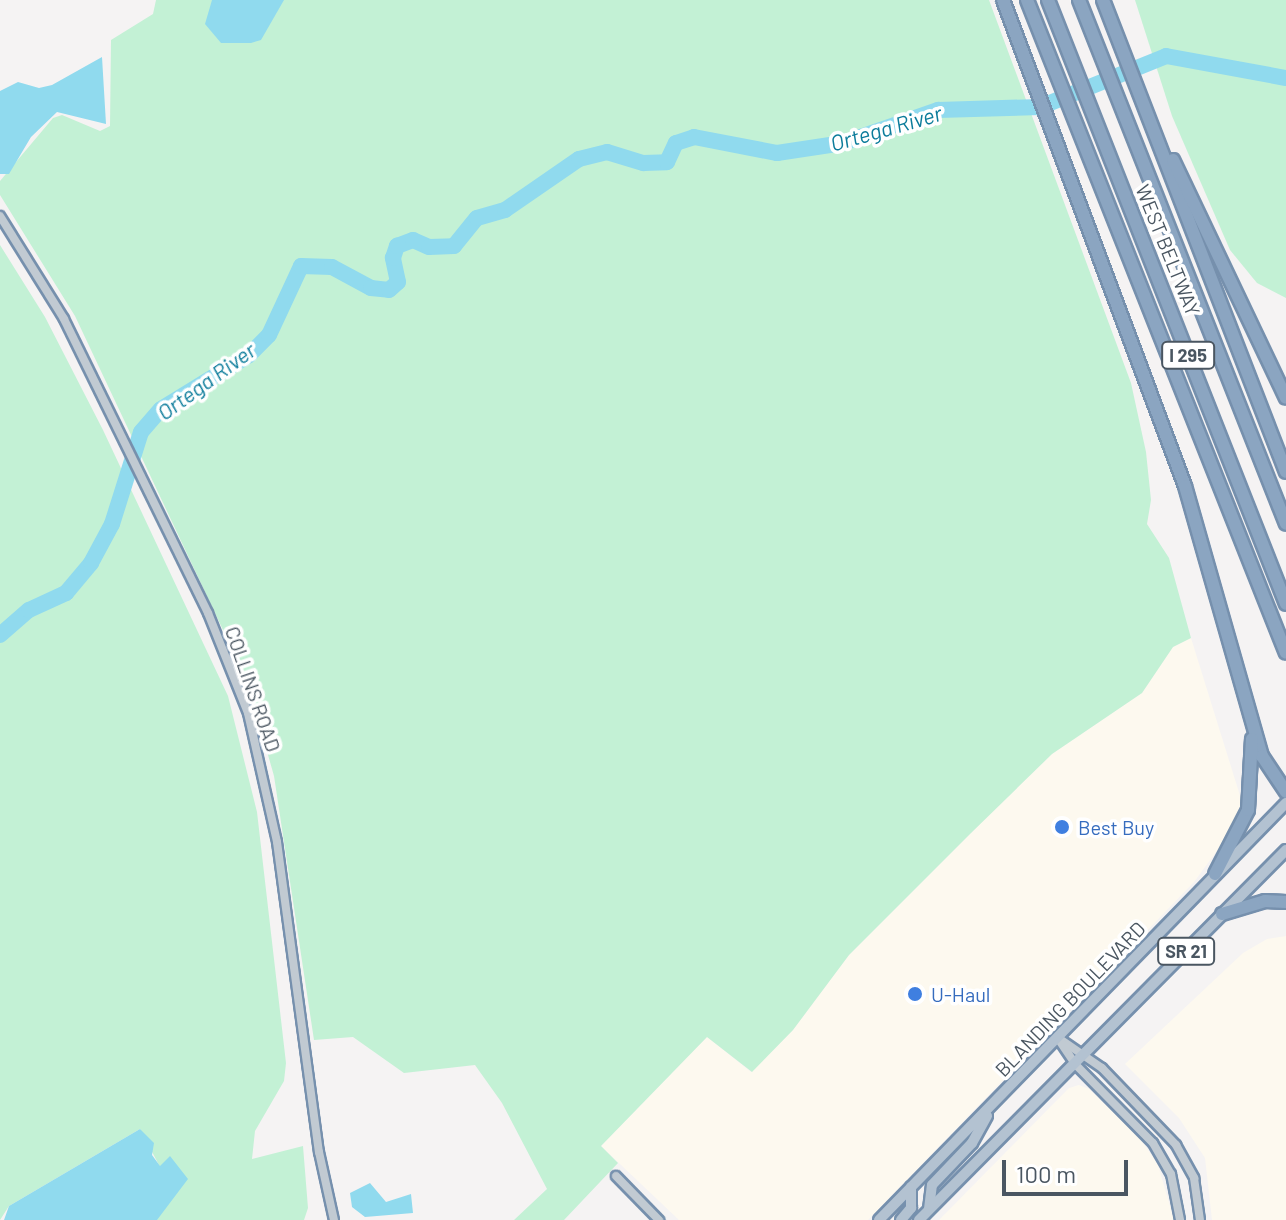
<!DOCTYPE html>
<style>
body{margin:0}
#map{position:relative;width:1286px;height:1220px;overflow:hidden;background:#f5f3f3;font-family:Barlow,sans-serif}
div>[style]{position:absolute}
.commercial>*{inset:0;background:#fdf9ef}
.green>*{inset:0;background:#c3f1d5}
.water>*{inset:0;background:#90daee}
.river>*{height:16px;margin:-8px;padding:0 8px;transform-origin:8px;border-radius:8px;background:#90daee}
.roads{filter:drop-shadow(2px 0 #7690ad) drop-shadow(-2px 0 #7690ad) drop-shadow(0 2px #7690ad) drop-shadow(0 -2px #7690ad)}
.minor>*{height:8px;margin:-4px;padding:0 4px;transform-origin:4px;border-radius:4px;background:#c1cad2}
.major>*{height:10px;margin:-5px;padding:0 5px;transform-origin:5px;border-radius:5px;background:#b3c2d1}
.highway>*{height:12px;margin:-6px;padding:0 6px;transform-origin:6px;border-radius:6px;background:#8ba5c1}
.dots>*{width:22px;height:22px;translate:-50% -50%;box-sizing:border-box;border:4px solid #fff;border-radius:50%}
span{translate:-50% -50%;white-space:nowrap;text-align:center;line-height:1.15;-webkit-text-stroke:7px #fff;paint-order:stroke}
.shield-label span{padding:2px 6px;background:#fff;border:2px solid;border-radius:6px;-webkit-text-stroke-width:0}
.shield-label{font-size:18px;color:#4a5661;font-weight:700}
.street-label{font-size:20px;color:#4a5661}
.shop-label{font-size:20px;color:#366cbe}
.left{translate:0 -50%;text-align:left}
.water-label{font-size:22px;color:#0c7c9b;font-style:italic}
.scale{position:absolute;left:1002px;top:1160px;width:126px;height:36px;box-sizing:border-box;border:4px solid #4a5661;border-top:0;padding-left:10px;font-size:24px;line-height:28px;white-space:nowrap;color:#4a5661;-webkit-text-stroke:6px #fff;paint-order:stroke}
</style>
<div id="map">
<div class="commercial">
<div style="clip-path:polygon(1191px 638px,1242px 802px,1230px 833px,1194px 882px,868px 1220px,679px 1220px,601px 1146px,707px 1037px,751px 1072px,793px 1030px,849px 955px,971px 833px,1052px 754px,1142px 693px,1173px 647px)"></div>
<div style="clip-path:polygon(1286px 936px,1286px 1220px,1212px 1220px,1205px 1158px,1179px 1118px,1125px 1064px,1243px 953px,1267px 939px)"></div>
<div style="clip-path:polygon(1079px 1085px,1089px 1089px,1142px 1141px,1158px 1165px,1174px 1220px,939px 1220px,1069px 1088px)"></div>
</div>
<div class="green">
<div style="clip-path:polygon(156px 0,989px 0,1131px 383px,1146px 452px,1151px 500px,1147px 524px,1169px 558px,1191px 638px,1173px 647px,1142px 693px,1052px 754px,971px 833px,849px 955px,793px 1030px,752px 1072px,707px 1037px,601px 1146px,618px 1163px,564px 1220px,514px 1220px,547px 1189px,502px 1103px,475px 1065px,404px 1073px,353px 1037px,314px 1040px,274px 776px,247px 681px,75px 316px,0 195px,0 181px,53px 118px,62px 115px,100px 131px,110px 126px,111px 40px,153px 14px)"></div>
<div style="clip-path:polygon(1135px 0,1286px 0,1286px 298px,1257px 283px,1230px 250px,1172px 116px)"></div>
<div style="clip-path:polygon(0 245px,45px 317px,103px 430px,228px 696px,257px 812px,286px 1063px,284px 1081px,255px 1131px,252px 1159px,303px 1146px,308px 1208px,304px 1220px,157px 1220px,160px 1167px,140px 1129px,9px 1206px,0 1220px)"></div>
</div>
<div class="water">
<div style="clip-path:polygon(212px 0,284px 0,261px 40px,251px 43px,221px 43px,205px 24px)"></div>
<div style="clip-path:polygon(102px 57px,106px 124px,57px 112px,31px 137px,9px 174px,0 174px,0 91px,18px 82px,39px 88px,52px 85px)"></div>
<div style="clip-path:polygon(140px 1129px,154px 1143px,152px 1155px,160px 1166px,170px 1156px,188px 1179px,157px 1220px,4px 1220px,9px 1206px)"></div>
<div style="clip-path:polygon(370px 1183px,386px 1202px,411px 1194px,413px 1213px,365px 1217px,352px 1207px,350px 1193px)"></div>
</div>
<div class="river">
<div style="left:0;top:635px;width:38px;rotate:-41deg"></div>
<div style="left:29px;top:610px;width:41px;rotate:-24.7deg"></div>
<div style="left:66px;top:593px;width:39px;rotate:-50deg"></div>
<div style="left:91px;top:563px;width:44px;rotate:-61.7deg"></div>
<div style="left:112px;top:524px;width:96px;rotate:-72.5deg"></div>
<div style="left:141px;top:432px;width:30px;rotate:-49deg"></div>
<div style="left:161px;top:409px;width:103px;rotate:-31.5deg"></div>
<div style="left:249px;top:355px;width:28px;rotate:-45deg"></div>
<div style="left:269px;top:335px;width:76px;rotate:-65.1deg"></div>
<div style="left:301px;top:266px;width:31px;rotate:2deg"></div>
<div style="left:332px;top:267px;width:44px;rotate:28.3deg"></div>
<div style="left:371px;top:288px;width:18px;rotate:6deg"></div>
<div style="left:389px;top:290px;width:12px;rotate:-42deg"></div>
<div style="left:398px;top:282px;width:25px;rotate:-102deg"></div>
<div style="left:393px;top:258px;width:13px;rotate:-72deg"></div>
<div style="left:397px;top:246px;width:17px;rotate:-21deg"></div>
<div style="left:413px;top:240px;width:17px;rotate:24deg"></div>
<div style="left:429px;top:247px;width:25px;rotate:-2deg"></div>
<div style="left:454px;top:246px;width:36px;rotate:-51deg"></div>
<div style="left:477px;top:218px;width:29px;rotate:-16deg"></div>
<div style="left:505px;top:210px;width:90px;rotate:-34.6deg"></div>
<div style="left:579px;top:159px;width:29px;rotate:-14deg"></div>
<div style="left:607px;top:152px;width:38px;rotate:17deg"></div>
<div style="left:643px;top:163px;width:24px;rotate:-2deg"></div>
<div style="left:667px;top:162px;width:21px;rotate:-65deg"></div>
<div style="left:676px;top:143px;width:19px;rotate:-18deg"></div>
<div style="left:694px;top:137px;width:85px;rotate:10.9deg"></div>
<div style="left:777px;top:153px;width:67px;rotate:-8.6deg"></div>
<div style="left:843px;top:143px;width:101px;rotate:-19.2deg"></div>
<div style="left:938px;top:110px;width:102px;rotate:-1.7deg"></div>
<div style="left:1040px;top:107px;width:136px;rotate:-22deg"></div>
<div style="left:1166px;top:56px;width:122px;rotate:10.4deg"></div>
</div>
<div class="roads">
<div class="minor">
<div style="left:0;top:216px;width:121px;rotate:58.1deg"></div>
<div style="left:64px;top:319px;width:327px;rotate:63.9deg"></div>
<div style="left:208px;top:613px;width:108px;rotate:68.2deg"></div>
<div style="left:248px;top:713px;width:132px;rotate:77.3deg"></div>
<div style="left:277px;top:842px;width:313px;rotate:82.3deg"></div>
<div style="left:319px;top:1152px;width:70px;rotate:77.6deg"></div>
<div style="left:1057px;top:1037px;width:55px;rotate:34.6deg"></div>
<div style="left:1102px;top:1068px;width:107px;rotate:46.1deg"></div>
<div style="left:1176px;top:1145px;width:38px;rotate:61deg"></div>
<div style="left:1194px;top:1178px;width:42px;rotate:81.9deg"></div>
<div style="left:1059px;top:1040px;width:29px;rotate:56deg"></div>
<div style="left:1075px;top:1064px;width:111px;rotate:45.4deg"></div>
<div style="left:1153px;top:1143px;width:36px;rotate:60deg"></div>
<div style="left:1171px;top:1174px;width:47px;rotate:78.9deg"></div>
<div style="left:616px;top:1176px;width:62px;rotate:45.7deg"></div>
</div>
<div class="major">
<div style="left:929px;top:1209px;width:24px;rotate:-83deg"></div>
<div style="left:932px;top:1185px;width:58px;rotate:-46.4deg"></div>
<div style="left:972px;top:1143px;width:31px;rotate:-61deg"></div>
<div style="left:879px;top:1220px;width:583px;rotate:-45.7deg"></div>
<div style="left:901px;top:1220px;width:16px;rotate:-50deg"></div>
<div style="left:911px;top:1208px;width:21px;rotate:-90deg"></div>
<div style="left:919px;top:1220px;width:521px;rotate:-45.23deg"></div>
</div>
<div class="highway">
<div style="left:1003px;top:0;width:519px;rotate:69.47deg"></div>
<div style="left:1185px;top:486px;width:281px;rotate:74.1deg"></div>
<div style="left:1262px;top:756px;width:43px;rotate:56.3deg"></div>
<div style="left:1027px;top:0;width:702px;rotate:68.37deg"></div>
<div style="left:1048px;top:0;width:649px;rotate:68.49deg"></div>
<div style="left:1079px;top:0;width:563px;rotate:68.44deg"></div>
<div style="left:1103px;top:0;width:506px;rotate:68.81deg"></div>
<div style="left:1173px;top:160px;width:263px;rotate:64.6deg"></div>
<div style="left:1215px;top:874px;width:72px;rotate:-62.7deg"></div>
<div style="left:1248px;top:810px;width:71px;rotate:-86.8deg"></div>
<div style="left:1222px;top:914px;width:45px;rotate:-16.8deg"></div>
<div style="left:1265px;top:901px;width:21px;rotate:3deg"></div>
</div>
</div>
<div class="dots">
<div style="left:1062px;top:827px;background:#3f7fe0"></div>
<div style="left:915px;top:994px;background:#3f7fe0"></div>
</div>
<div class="shield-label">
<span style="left:1188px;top:355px">I 295</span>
<span style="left:1186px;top:951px">SR 21</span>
</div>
<div class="street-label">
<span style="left:1168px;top:250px;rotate:68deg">WEST BELTWAY</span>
<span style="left:253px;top:689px;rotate:71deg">COLLINS ROAD</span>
<span style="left:1070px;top:999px;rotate:-46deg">BLANDING BOULEVARD</span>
</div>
<div class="shop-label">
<span class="left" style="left:1078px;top:827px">Best Buy</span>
<span class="left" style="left:931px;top:994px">U-Haul</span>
</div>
<div class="water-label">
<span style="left:886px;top:128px;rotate:-16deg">Ortega River</span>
<span style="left:206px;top:381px;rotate:-36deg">Ortega River</span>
</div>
<div class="scale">100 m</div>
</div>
